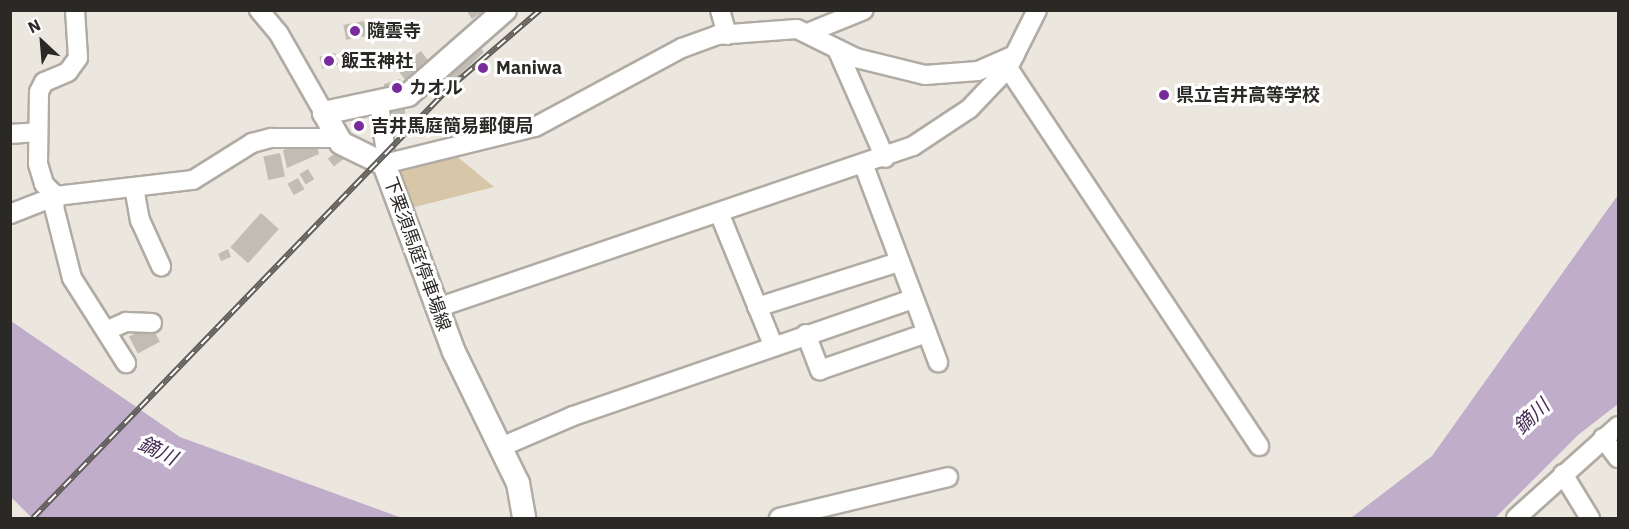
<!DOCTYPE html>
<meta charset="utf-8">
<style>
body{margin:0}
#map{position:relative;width:1629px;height:529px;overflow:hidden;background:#ece7de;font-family:"IBM Plex Sans","Noto Sans JP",sans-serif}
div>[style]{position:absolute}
.green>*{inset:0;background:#d8c6a9}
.water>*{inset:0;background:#bfadca}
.building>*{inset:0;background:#c1bcb4;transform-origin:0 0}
.roads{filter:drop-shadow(2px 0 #b0aba3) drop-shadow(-2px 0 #b0aba3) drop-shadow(0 2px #b0aba3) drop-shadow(0 -2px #b0aba3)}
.minor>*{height:18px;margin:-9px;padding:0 9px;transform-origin:9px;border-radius:9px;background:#fff}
.major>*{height:22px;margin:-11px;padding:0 11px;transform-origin:11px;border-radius:11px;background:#fff}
.rail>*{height:6px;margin-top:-3px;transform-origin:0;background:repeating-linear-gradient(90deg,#fff 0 11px,#615e5a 0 22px);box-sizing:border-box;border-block:2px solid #615e5a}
.dots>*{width:16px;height:16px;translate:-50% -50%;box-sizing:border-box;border:3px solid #fff;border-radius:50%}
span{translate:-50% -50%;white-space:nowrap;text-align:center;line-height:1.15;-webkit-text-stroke:6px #fff;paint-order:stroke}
.poi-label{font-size:18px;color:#2b2926;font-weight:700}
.left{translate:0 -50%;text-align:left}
.street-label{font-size:18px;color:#2b2926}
.water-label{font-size:20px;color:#462c54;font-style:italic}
.frame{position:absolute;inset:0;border:12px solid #2b2926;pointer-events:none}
.north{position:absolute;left:12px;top:12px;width:60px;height:60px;-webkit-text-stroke:4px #fff;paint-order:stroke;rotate:334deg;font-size:16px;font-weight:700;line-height:24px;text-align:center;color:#2b2926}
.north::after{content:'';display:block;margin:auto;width:21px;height:27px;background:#2b2926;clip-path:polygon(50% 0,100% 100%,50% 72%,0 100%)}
</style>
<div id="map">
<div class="green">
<div style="clip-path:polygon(454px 154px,494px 187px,407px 209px,394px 167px)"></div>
</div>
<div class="water">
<div style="clip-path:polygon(1618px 195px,1618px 404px,1578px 435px,1495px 518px,1351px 518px,1432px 456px)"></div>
<div style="clip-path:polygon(11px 321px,180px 437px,402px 518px,32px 518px,11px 497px)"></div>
</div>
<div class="building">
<div style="clip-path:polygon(466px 10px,485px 10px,472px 19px)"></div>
<div style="left:364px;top:21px;width:15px;height:21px;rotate:79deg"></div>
<div style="clip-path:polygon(475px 42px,484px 52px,451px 83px,446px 77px,453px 71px,449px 67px)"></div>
<div style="left:421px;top:51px;width:21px;height:30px;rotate:53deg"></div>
<div style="left:335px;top:53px;width:12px;height:16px;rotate:76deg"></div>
<div style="left:400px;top:79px;width:9px;height:17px;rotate:72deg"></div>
<div style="clip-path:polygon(405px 103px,405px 123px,391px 133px,386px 107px)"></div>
<div style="clip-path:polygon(317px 142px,319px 154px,287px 168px,283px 150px)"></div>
<div style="left:343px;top:147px;width:10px;height:19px;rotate:53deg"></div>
<div style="left:280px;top:153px;width:24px;height:17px;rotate:78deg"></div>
<div style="left:308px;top:169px;width:12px;height:10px;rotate:59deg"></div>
<div style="left:298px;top:178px;width:13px;height:12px;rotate:61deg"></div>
<div style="left:261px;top:213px;width:24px;height:46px;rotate:42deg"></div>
<div style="clip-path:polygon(228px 249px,231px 257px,221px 261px,218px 254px)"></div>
<div style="left:151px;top:325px;width:19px;height:25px;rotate:62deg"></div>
</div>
<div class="roads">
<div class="minor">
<div style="left:75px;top:10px;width:48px;rotate:86.4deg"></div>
<div style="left:78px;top:58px;width:17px;rotate:126deg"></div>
<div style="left:68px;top:72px;width:26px;rotate:157deg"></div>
<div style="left:44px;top:82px;width:11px;rotate:117deg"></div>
<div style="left:39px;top:92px;width:72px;rotate:90.8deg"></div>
<div style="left:38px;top:164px;width:21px;rotate:73deg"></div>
<div style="left:44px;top:184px;width:17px;rotate:45deg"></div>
<div style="left:56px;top:196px;width:138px;rotate:-6.7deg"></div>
<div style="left:193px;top:180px;width:70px;rotate:-32.1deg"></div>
<div style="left:252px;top:143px;width:20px;rotate:-15deg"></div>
<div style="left:271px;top:138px;width:65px"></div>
<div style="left:259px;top:10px;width:31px;rotate:50deg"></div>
<div style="left:279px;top:34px;width:91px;rotate:60.3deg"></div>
<div style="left:720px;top:10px;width:26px;rotate:74deg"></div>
<div style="left:810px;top:32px;width:58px;rotate:-22.2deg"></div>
<div style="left:837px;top:49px;width:119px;rotate:66.2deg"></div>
<div style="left:1008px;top:68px;width:454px;rotate:56.4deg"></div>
<div style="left:379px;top:104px;width:42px;rotate:81.9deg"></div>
<div style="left:10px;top:134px;width:27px;rotate:-4deg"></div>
<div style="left:384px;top:164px;width:155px;rotate:-13.8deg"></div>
<div style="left:535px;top:127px;width:167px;rotate:-28.3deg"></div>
<div style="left:682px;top:48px;width:37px;rotate:-20deg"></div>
<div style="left:717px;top:35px;width:80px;rotate:-4.3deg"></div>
<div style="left:797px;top:29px;width:66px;rotate:26.2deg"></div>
<div style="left:856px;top:58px;width:71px;rotate:13.8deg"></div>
<div style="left:925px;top:75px;width:53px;rotate:-4.3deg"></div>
<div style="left:978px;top:71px;width:40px;rotate:-23.4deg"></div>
<div style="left:864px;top:166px;width:210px;rotate:69.3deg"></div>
<div style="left:134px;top:187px;width:34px;rotate:80deg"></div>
<div style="left:140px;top:220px;width:51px;rotate:65.5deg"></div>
<div style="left:56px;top:196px;width:11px;rotate:100deg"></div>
<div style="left:54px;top:207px;width:73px;rotate:75.8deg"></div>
<div style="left:72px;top:278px;width:101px;rotate:57.6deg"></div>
<div style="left:10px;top:214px;width:49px;rotate:-21.4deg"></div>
<div style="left:720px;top:215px;width:140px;rotate:67.8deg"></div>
<div style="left:757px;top:307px;width:149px;rotate:-17.6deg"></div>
<div style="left:437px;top:308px;width:503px;rotate:-18.8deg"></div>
<div style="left:913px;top:146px;width:67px;rotate:-33.5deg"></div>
<div style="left:969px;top:109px;width:57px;rotate:-46.4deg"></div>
<div style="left:1008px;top:68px;width:65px;rotate:-63.4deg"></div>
<div style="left:108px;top:330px;width:20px;rotate:-24deg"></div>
<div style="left:126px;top:322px;width:26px;rotate:2deg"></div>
<div style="left:806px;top:334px;width:39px;rotate:69deg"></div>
<div style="left:820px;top:370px;width:113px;rotate:-19.1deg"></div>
<div style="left:1603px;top:438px;width:25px;rotate:53deg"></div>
<div style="left:501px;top:447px;width:78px;rotate:-23.3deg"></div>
<div style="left:573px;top:416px;width:360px;rotate:-19deg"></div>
<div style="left:1563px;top:474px;width:52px;rotate:58.5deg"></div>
<div style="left:779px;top:518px;width:174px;rotate:-13.6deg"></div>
<div style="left:1516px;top:518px;width:137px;rotate:-42deg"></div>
</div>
<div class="major">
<div style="left:505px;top:10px;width:129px;rotate:138.8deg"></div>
<div style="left:408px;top:95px;width:86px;rotate:167.9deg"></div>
<div style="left:324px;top:113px;width:34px;rotate:60deg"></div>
<div style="left:341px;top:143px;width:48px;rotate:26deg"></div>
<div style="left:384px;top:164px;width:201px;rotate:69.6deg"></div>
<div style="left:454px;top:352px;width:146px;rotate:64deg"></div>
<div style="left:518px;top:483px;width:36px;rotate:80deg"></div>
</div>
</div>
<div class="rail">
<div style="left:33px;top:518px;width:595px;rotate:-45.95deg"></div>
<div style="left:447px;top:90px;width:123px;rotate:-40.7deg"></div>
</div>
<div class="dots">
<div style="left:355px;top:31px;background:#782b9d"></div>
<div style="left:329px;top:61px;background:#782b9d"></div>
<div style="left:483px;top:68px;background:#782b9d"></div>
<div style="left:397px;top:88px;background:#782b9d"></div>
<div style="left:1164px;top:95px;background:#782b9d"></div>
<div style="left:359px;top:126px;background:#782b9d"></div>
</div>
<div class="poi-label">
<span class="left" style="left:367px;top:31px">隨雲寺</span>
<span class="left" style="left:341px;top:61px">飯玉神社</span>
<span class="left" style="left:496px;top:68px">Maniwa</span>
<span class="left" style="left:409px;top:88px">カオル</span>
<span class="left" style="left:1176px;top:95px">県立吉井高等学校</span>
<span class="left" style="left:371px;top:126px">吉井馬庭簡易郵便局</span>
</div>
<div class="street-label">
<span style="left:417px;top:254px;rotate:70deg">下栗須馬庭停車場線</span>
</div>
<div class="water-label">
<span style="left:1531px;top:416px;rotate:-44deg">鏑川</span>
<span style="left:158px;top:450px;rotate:26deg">鏑川</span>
</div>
<div class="frame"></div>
<div class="north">N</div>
</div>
